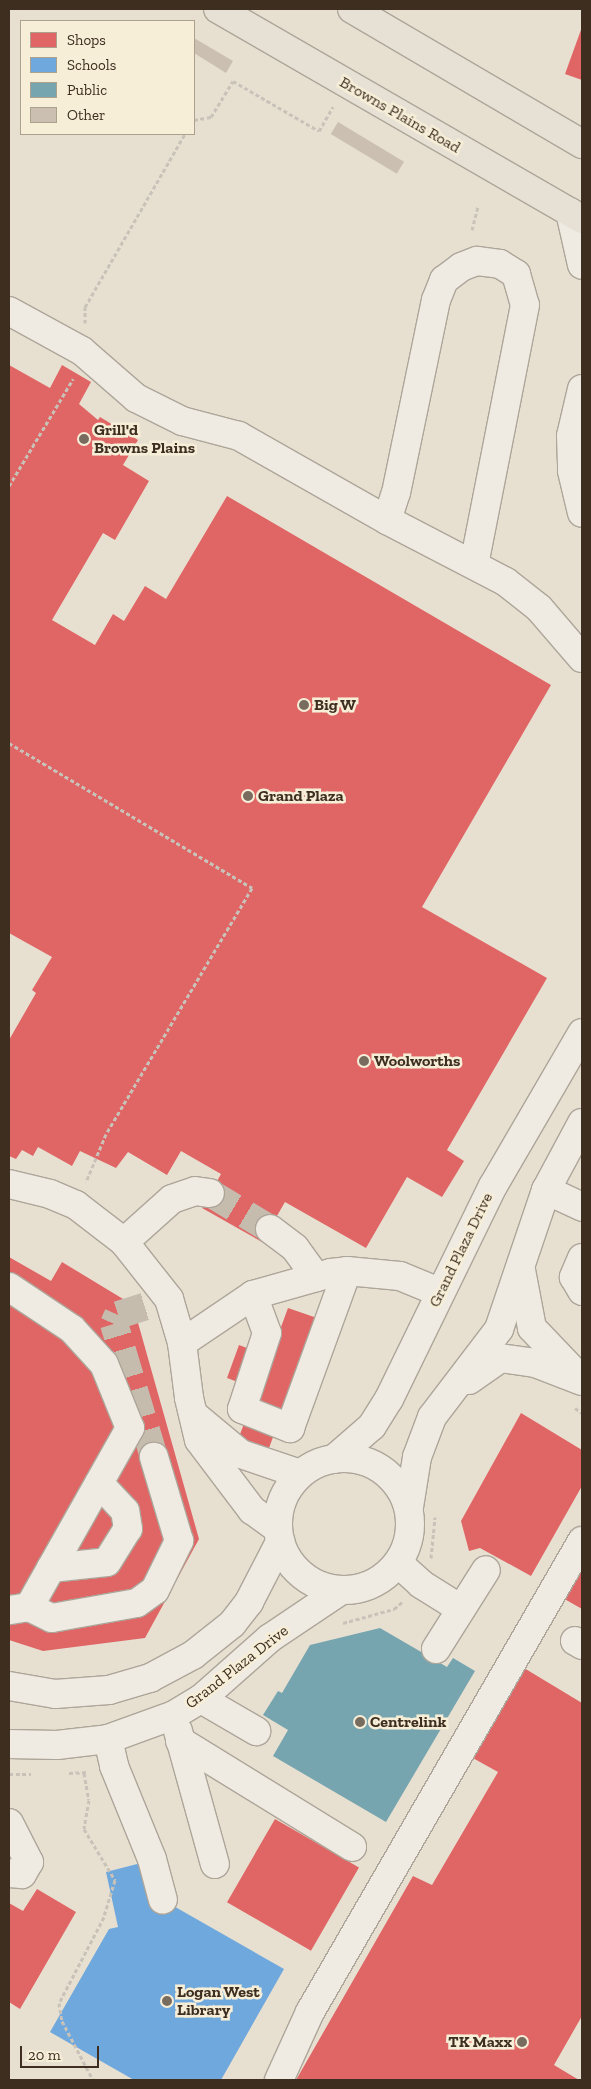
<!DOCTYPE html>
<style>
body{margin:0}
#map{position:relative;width:591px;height:2089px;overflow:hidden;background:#e7e0d1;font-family:"Zilla Slab",serif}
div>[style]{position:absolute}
.shops>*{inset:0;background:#e06666;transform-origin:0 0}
.schools>*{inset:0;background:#6fa8dc}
.public>*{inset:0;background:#76a5af}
.building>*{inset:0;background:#cbbfb2;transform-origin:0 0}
.minor-tunnel>*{height:28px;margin-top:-14px;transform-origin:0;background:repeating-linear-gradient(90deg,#c5bcae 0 28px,transparent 0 42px)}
.path>*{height:3px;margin-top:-1.5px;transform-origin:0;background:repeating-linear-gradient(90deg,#c8c2b9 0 4px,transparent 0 6.5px)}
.roads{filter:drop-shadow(1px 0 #ada599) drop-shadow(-1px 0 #ada599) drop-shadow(0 1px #ada599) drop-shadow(0 -1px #ada599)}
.minor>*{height:28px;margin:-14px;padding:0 14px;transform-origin:14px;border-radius:14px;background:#efebe3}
.minor>.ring{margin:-14px;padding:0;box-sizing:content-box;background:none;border:28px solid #efebe3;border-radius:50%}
.major>*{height:28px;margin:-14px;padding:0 14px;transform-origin:14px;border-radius:14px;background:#e6e1d4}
.dots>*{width:14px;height:14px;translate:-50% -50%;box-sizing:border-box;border:2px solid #f7eed8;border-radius:50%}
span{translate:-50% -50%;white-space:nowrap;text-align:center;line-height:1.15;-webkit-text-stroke:5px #f7eed8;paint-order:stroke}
.street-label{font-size:16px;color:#3d2e20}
.poi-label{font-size:16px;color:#3d2e20;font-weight:700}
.left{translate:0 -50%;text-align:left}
.right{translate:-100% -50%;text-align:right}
.frame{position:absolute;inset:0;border:10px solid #3d2e20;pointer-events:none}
.legend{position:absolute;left:20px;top:20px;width:175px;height:115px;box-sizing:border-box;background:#f7eed8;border:1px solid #ada18e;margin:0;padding:6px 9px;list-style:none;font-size:15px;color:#3d2e20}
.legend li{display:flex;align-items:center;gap:10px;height:25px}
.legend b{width:25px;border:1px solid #ada18e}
.scale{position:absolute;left:20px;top:2046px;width:79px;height:22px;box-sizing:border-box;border:2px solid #3d2e20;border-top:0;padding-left:6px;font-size:15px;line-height:18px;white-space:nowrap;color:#3d2e20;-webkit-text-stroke:4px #f7eed8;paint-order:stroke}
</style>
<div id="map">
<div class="shops">
<div style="clip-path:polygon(582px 27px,582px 80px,565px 74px)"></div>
<div style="clip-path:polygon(9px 365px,50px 388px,62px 365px,91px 382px,79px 404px,98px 420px,100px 417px,138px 440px,123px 465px,149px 481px,115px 540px,103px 533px,52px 620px,95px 645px,113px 614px,124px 621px,145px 586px,166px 599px,227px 496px,551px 685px,422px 907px,547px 978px,447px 1150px,464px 1161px,442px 1197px,407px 1177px,366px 1248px,285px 1202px,262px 1242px,202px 1208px,221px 1174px,181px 1151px,167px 1175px,128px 1152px,116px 1168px,80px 1151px,72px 1166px,38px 1147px,33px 1156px,22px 1150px,16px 1159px,9px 1156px,9px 1040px,36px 993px,32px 990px,52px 957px,9px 933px)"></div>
<div style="clip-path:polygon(9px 1257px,51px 1281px,62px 1262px,133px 1305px,199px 1539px,145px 1638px,43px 1651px,9px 1640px)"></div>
<div style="clip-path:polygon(288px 1308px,317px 1318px,269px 1448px,239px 1437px,257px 1389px,227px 1378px,239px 1345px,270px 1357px)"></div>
<div style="clip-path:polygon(521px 1413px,582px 1450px,582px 1486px,531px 1576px,480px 1548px,469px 1551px,461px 1521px)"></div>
<div style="clip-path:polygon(582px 1560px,582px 1609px,561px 1597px)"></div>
<div style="clip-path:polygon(524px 1668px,582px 1703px,582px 2016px,554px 2065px,579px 2080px,296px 2080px,413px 1876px,432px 1885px,498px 1772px,471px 1757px)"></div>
<div style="left:275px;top:1819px;width:97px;height:96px;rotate:30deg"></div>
<div style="clip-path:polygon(37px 1889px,76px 1912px,20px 2009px,9px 2002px,9px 1903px,23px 1911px)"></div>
</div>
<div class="schools">
<div style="clip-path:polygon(145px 1862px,163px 1900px,284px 1969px,221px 2080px,134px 2080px,50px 2032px,109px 1929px,118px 1927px,106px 1872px)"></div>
</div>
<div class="public">
<div style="clip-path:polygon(380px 1628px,447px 1667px,453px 1658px,475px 1671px,386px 1822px,273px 1756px,288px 1730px,263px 1715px,278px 1691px,282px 1693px,310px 1645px)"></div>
</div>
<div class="building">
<div style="clip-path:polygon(194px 38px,233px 61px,226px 73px,194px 53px)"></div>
<div style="left:338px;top:122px;width:77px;height:14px;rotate:31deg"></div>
</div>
<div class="minor-tunnel">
<div style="left:210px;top:1193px;width:70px;rotate:31deg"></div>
<div style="left:154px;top:1457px;width:139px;rotate:-106.7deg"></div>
<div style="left:114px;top:1324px;width:10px;rotate:-66deg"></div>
<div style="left:118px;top:1315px;width:53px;rotate:-17.4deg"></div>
</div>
<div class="path">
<div style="left:194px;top:120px;width:17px;rotate:-10deg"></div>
<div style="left:211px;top:117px;width:42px;rotate:-58.6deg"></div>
<div style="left:233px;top:81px;width:99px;rotate:30.2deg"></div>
<div style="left:319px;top:131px;width:28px;rotate:-60deg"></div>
<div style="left:472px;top:230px;width:25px;rotate:-76deg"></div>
<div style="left:85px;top:323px;width:16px;rotate:-90deg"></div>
<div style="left:85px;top:307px;width:200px;rotate:-60deg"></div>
<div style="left:9px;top:486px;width:125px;rotate:-59.1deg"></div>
<div style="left:9px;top:743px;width:283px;rotate:30.8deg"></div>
<div style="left:252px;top:888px;width:286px;rotate:120.7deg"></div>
<div style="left:106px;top:1134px;width:52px;rotate:112.6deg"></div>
<div style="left:575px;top:1408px;width:9px;rotate:36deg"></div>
<div style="left:431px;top:1558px;width:41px;rotate:-84.4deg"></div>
<div style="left:343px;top:1623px;width:53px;rotate:-15.4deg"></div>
<div style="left:394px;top:1609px;width:11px;rotate:-41deg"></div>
<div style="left:69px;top:1773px;width:19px;rotate:-3deg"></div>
<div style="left:84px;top:1773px;width:27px;rotate:80deg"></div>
<div style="left:89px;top:1800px;width:29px;rotate:100deg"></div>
<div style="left:84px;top:1829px;width:60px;rotate:58.7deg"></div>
<div style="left:115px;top:1880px;width:39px;rotate:107deg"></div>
<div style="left:104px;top:1917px;width:97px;rotate:117.6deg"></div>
<div style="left:59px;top:2003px;width:18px;rotate:81deg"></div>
<div style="left:62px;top:2021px;width:67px;rotate:62.3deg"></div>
<div style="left:9px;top:1774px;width:22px"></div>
</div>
<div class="roads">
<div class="minor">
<div style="left:570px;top:212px;width:54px;rotate:77.2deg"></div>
<div style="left:9px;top:311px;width:83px;rotate:28.7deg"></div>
<div style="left:82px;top:351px;width:72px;rotate:41deg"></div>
<div style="left:136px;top:398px;width:51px;rotate:26.6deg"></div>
<div style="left:182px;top:421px;width:59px;rotate:14.7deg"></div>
<div style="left:239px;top:436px;width:170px;rotate:29.6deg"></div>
<div style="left:387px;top:520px;width:134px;rotate:27.5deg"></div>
<div style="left:506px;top:582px;width:42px;rotate:38.2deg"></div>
<div style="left:539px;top:608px;width:66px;rotate:49.3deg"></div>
<div style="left:582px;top:389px;width:48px;rotate:103.2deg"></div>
<div style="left:571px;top:436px;width:35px;rotate:88deg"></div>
<div style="left:572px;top:471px;width:43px;rotate:76.6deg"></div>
<div style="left:387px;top:520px;width:28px;rotate:-72deg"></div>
<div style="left:396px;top:493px;width:197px;rotate:-78.3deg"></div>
<div style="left:436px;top:300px;width:22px;rotate:-68deg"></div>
<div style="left:444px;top:280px;width:21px;rotate:-37deg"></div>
<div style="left:461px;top:267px;width:17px;rotate:-21deg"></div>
<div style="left:477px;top:261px;width:23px;rotate:7deg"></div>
<div style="left:500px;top:264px;width:19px;rotate:32deg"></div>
<div style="left:516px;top:274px;width:32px;rotate:74deg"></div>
<div style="left:525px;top:305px;width:264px;rotate:101.1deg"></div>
<div style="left:9px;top:1184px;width:42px;rotate:13.7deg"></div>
<div style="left:50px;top:1194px;width:28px;rotate:23deg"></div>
<div style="left:76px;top:1205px;width:61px;rotate:37.6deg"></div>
<div style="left:124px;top:1242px;width:73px;rotate:51.7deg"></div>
<div style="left:169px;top:1299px;width:46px;rotate:73.5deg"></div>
<div style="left:182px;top:1343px;width:55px;rotate:82.7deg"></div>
<div style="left:189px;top:1398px;width:43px;rotate:76.6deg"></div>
<div style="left:199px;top:1440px;width:88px;rotate:52.9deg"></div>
<div style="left:252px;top:1510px;width:31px;rotate:36deg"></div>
<div style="left:546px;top:1190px;width:40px;rotate:25deg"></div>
<div style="left:270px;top:1229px;width:31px;rotate:37deg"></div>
<div style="left:295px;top:1248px;width:36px;rotate:54deg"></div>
<div style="left:124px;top:1242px;width:64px;rotate:-41.9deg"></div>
<div style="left:172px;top:1199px;width:24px;rotate:-19deg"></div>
<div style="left:195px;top:1191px;width:15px;rotate:8deg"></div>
<div style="left:582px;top:1258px;width:21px;rotate:113deg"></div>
<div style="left:574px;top:1277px;width:16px;rotate:60deg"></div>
<div style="left:521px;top:1270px;width:59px;rotate:79.3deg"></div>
<div style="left:532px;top:1328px;width:64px;rotate:46.3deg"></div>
<div style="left:9px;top:1287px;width:76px;rotate:33.7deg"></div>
<div style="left:72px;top:1329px;width:47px;rotate:47.6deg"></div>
<div style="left:104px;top:1364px;width:69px;rotate:67.9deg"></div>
<div style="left:130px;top:1428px;width:206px;rotate:119.4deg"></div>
<div style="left:29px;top:1607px;width:20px;rotate:171deg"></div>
<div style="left:253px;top:1295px;width:40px;rotate:69.8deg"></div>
<div style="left:267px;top:1333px;width:80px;rotate:108.2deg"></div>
<div style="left:242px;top:1409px;width:52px;rotate:21.6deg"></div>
<div style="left:290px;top:1428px;width:167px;rotate:-70deg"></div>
<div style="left:182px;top:1343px;width:86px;rotate:-34.1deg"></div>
<div style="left:253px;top:1295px;width:81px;rotate:-15.8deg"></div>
<div style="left:331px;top:1273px;width:16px;rotate:-7deg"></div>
<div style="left:347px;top:1271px;width:53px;rotate:5.4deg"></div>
<div style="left:400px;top:1276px;width:42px;rotate:22.3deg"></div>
<div style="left:469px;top:1380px;width:38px;rotate:-35deg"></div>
<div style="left:500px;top:1358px;width:35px;rotate:8deg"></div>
<div style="left:535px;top:1363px;width:50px;rotate:21deg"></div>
<div style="left:194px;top:1415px;width:61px;rotate:39.7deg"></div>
<div style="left:241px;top:1454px;width:62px;rotate:18.7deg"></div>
<div class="ring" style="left:278px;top:1458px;width:104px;height:104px"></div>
<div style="left:334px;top:1459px;width:50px;rotate:-41deg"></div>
<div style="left:372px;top:1426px;width:32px;rotate:-58deg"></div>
<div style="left:389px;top:1399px;width:237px;rotate:-64deg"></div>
<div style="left:493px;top:1186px;width:177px;rotate:-59.8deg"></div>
<div style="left:409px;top:1507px;width:51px;rotate:-80.9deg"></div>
<div style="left:417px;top:1457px;width:43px;rotate:-69.4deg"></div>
<div style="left:432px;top:1417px;width:111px;rotate:-52.7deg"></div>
<div style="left:499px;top:1329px;width:147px;rotate:-71.3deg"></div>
<div style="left:546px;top:1190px;width:76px;rotate:-61.8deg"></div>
<div style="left:398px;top:1563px;width:31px;rotate:42deg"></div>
<div style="left:421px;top:1584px;width:47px;rotate:32deg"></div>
<div style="left:51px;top:1568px;width:56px;rotate:-6.1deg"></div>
<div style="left:107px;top:1562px;width:39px;rotate:-58deg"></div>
<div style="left:128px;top:1529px;width:18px;rotate:-99deg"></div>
<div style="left:125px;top:1511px;width:38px;rotate:-133deg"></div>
<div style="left:29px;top:1607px;width:25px;rotate:26deg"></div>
<div style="left:52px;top:1618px;width:86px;rotate:-10deg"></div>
<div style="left:137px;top:1603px;width:22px;rotate:-36deg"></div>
<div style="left:155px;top:1590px;width:55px;rotate:-63.9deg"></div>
<div style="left:179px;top:1541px;width:88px;rotate:-106.6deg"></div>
<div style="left:575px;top:1641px;width:8px;rotate:30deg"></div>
<div style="left:436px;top:1649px;width:93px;rotate:-57.7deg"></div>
<div style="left:9px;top:1686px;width:47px;rotate:9.9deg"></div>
<div style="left:55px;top:1694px;width:54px;rotate:-4.2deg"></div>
<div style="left:109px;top:1690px;width:43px;rotate:-16.3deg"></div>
<div style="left:150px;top:1678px;width:49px;rotate:-28.1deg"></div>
<div style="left:193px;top:1655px;width:50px;rotate:-38.5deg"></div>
<div style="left:232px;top:1624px;width:28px;rotate:-52deg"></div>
<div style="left:249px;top:1602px;width:68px;rotate:-62.7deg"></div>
<div style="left:201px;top:1699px;width:64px;rotate:30.2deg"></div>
<div style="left:178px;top:1731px;width:138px;rotate:74.5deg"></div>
<div style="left:108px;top:1739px;width:28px;rotate:77deg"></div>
<div style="left:114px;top:1766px;width:100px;rotate:67.8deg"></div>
<div style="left:152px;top:1859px;width:42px;rotate:75deg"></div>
<div style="left:180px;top:1741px;width:202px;rotate:31.6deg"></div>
<div style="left:9px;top:1744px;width:48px;rotate:1.2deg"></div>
<div style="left:57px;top:1745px;width:51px;rotate:-6.7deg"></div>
<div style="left:108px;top:1739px;width:70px;rotate:-20deg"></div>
<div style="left:174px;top:1715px;width:31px;rotate:-31deg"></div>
<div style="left:201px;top:1699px;width:92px;rotate:-41.5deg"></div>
<div style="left:270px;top:1638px;width:84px;rotate:-33.9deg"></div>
<div style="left:9px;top:1823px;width:44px;rotate:62.9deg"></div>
<div style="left:29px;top:1862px;width:14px;rotate:120deg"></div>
<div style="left:22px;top:1874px;width:13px;rotate:-176deg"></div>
<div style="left:279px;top:2080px;width:75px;rotate:-65.5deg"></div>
<div style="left:310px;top:2012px;width:544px;rotate:-59.99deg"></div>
</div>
<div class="major">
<div style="left:218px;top:9px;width:420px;rotate:30deg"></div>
<div style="left:352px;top:9px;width:267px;rotate:30.4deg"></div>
</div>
</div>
<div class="dots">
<div style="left:84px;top:439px;background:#786c5e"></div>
<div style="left:304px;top:705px;background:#786c5e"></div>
<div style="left:248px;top:796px;background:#786c5e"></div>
<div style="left:364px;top:1061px;background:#786c5e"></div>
<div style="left:360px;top:1722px;background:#786c5e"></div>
<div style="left:167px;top:2001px;background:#786c5e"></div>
<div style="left:522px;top:2042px;background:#786c5e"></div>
</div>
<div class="street-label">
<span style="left:400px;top:115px;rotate:30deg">Browns Plains Road</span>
<span style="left:461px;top:1250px;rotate:-64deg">Grand Plaza Drive</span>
<span style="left:237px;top:1667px;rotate:-38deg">Grand Plaza Drive</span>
</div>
<div class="poi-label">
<span class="left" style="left:94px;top:439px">Grill'd<br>Browns Plains</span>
<span class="left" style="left:314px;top:705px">Big W</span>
<span class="left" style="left:258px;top:796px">Grand Plaza</span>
<span class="left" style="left:374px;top:1061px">Woolworths</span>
<span class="left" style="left:370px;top:1722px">Centrelink</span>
<span class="left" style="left:177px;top:2001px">Logan West<br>Library</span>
<span class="right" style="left:512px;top:2042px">TK Maxx</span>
</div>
<div class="frame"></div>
<ul class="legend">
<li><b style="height:14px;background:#e06666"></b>Shops</li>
<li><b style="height:14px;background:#6fa8dc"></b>Schools</li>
<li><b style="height:14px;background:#76a5af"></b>Public</li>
<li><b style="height:14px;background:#cbbfb2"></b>Other</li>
</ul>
<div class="scale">20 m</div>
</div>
